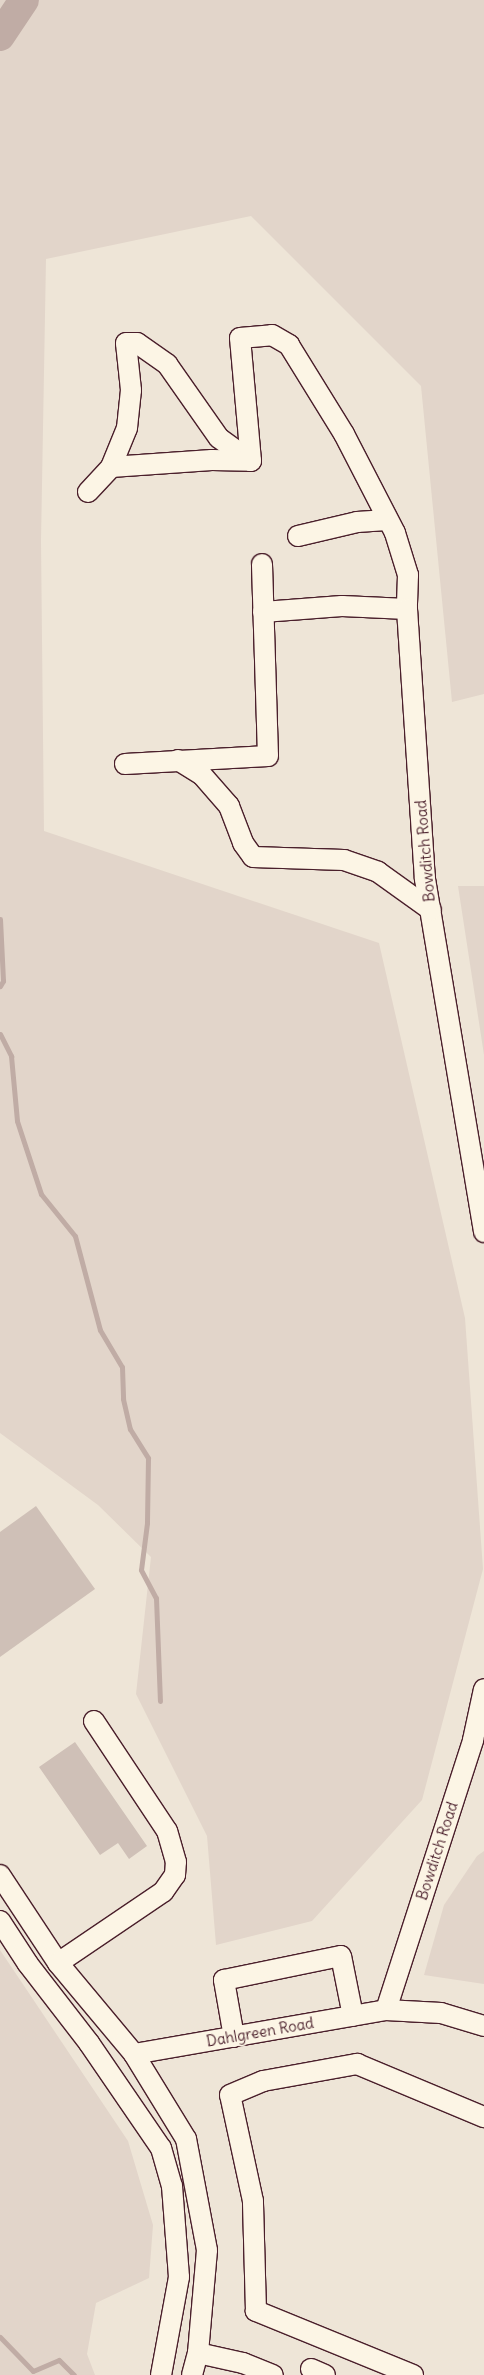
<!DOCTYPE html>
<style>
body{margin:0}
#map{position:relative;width:484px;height:2375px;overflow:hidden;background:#fcf5e5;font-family:Delius,sans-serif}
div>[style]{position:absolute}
.built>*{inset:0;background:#eee5d7;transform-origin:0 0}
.green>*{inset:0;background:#e2d5ca}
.stream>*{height:5px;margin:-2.5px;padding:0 2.5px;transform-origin:2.5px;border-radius:2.5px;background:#c0aca5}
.river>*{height:30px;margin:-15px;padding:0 15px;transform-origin:15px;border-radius:15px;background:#c0aca5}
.building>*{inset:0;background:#cfc0b7}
.roads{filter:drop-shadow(1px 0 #4a1f2b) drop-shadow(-1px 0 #4a1f2b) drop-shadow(0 1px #4a1f2b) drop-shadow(0 -1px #4a1f2b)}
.minor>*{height:20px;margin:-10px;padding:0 10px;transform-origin:10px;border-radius:10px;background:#fcf5e5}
span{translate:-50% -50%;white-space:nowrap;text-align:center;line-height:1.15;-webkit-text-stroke:4px #fcf5e5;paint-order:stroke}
.street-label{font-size:15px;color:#4a1f2b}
</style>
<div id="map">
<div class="built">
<div style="left:0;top:0;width:484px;height:2375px"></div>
</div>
<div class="green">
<div style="clip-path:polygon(0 0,484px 0,484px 694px,452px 702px,421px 386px,251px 216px,46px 259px,41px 541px,44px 831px,379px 943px,465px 1318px,483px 1569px,422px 1800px,312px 1921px,216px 1945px,207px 1836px,136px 1694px,151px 1557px,98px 1505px,0 1433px)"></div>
<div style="clip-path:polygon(458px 886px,484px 886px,484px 1055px)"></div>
<div style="clip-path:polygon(484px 1851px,484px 1984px,424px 1975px,444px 1905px,477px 1856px)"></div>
<div style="clip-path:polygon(0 1950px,128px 2141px,153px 2225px,149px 2278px,96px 2303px,87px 2354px,95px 2375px,0 2375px)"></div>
</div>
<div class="stream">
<div style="left:0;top:919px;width:62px;rotate:87.2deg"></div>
<div style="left:3px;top:981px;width:6px;rotate:121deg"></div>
<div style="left:0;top:1034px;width:25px;rotate:63deg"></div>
<div style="left:11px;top:1056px;width:65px;rotate:84.7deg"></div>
<div style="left:17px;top:1121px;width:77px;rotate:71.8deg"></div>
<div style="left:41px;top:1194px;width:54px;rotate:51deg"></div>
<div style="left:75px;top:1236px;width:97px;rotate:75.1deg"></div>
<div style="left:100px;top:1330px;width:43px;rotate:59.3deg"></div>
<div style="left:122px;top:1367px;width:32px;rotate:88deg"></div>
<div style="left:123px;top:1399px;width:31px;rotate:77deg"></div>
<div style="left:130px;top:1429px;width:34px;rotate:58deg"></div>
<div style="left:148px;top:1458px;width:65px;rotate:90.9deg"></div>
<div style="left:147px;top:1523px;width:47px;rotate:97.3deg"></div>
<div style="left:141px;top:1570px;width:32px;rotate:62deg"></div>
<div style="left:156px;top:1598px;width:103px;rotate:87.8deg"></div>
<div style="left:0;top:2337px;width:47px;rotate:45.9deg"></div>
<div style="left:33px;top:2371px;width:28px;rotate:-23deg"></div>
<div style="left:59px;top:2360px;width:21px;rotate:45deg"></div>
</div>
<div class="river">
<div style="left:0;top:36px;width:43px;rotate:-56.3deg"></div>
</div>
<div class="building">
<div style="clip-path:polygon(36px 1506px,95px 1589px,0 1657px,0 1532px)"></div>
<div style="clip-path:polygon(75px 1742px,147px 1846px,129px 1859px,118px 1843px,100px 1855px,39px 1767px)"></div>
</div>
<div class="roads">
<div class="minor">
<div style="left:111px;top:467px;width:42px;rotate:-67.7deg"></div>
<div style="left:127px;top:428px;width:38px;rotate:-84deg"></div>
<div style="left:131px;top:390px;width:47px;rotate:-96.1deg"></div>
<div style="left:126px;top:343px;width:11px"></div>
<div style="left:137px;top:343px;width:37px;rotate:35deg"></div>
<div style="left:167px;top:364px;width:90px;rotate:54.9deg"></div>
<div style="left:219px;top:438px;width:39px;rotate:36deg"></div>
<div style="left:88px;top:492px;width:34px;rotate:-47deg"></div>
<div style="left:111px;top:467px;width:101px;rotate:-4deg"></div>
<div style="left:212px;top:460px;width:39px;rotate:1deg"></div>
<div style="left:251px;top:461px;width:123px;rotate:-95.1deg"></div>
<div style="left:240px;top:338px;width:32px;rotate:-5deg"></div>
<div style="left:272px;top:335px;width:20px;rotate:30deg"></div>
<div style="left:289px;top:345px;width:105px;rotate:58.3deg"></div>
<div style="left:344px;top:434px;width:111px;rotate:62.7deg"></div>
<div style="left:395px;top:533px;width:44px;rotate:72.8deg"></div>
<div style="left:408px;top:575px;width:34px;rotate:92deg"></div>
<div style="left:298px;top:536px;width:61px;rotate:-13.3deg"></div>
<div style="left:357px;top:522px;width:30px;rotate:-4deg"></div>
<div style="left:263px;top:612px;width:79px;rotate:-4.3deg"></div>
<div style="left:342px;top:606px;width:65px;rotate:2.6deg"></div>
<div style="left:407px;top:609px;width:271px;rotate:86.2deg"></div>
<div style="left:425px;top:879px;width:358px;rotate:80.5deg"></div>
<div style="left:178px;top:760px;width:28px;rotate:32deg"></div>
<div style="left:202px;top:775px;width:41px;rotate:48.9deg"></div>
<div style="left:229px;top:806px;width:40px;rotate:69deg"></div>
<div style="left:243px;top:843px;width:17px;rotate:54deg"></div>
<div style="left:253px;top:857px;width:91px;rotate:1.9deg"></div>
<div style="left:344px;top:860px;width:36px;rotate:19deg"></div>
<div style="left:378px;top:872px;width:65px;rotate:35.6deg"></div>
<div style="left:125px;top:764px;width:143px;rotate:-3.2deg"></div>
<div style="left:268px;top:756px;width:192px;rotate:-91.8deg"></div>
<div style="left:0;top:1875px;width:105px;rotate:56.6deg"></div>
<div style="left:58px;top:1963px;width:119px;rotate:50.1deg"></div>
<div style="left:0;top:1921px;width:51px;rotate:56.9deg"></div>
<div style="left:28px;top:1964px;width:100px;rotate:52.3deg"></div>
<div style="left:89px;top:2043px;width:127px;rotate:55.6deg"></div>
<div style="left:161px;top:2148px;width:40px;rotate:74deg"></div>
<div style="left:172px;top:2186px;width:91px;rotate:85.6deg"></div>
<div style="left:179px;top:2277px;width:100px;rotate:100.4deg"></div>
<div style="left:58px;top:1963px;width:127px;rotate:-34.1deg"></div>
<div style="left:163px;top:1892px;width:21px;rotate:-55deg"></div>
<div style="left:175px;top:1875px;width:13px;rotate:-86deg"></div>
<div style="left:176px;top:1862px;width:32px;rotate:-106deg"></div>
<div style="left:167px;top:1831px;width:132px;rotate:-123.6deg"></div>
<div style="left:386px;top:2010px;width:284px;rotate:-72.1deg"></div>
<div style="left:473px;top:1740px;width:52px;rotate:-77.8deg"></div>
<div style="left:234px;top:2037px;width:58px;rotate:-100deg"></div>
<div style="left:224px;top:1980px;width:119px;rotate:-11.6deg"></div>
<div style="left:341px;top:1956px;width:61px;rotate:78.7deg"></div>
<div style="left:198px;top:2353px;width:46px;rotate:12.5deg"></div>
<div style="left:243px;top:2363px;width:32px;rotate:22deg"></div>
<div style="left:311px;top:2369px;width:15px;rotate:23deg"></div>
<div style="left:192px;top:2375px;width:23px;rotate:-75deg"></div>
<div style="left:198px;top:2353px;width:103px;rotate:-85deg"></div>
<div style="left:207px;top:2250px;width:113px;rotate:-100.7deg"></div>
<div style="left:186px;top:2139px;width:100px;rotate:-121.5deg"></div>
<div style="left:134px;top:2054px;width:256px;rotate:-9.9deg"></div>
<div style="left:386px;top:2010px;width:55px;rotate:3.1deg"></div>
<div style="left:441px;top:2013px;width:45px;rotate:16.8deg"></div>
<div style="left:413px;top:2375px;width:170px;rotate:-157.8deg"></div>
<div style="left:256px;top:2311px;width:110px;rotate:-91.6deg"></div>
<div style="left:253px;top:2201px;width:108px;rotate:-102.2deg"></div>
<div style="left:230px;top:2095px;width:36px;rotate:-23deg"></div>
<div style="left:263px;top:2081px;width:96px;rotate:-10.3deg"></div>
<div style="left:357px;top:2064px;width:138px;rotate:22.7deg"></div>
</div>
</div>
<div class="street-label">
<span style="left:425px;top:851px;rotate:-95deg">Bowditch Road</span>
<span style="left:437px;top:1851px;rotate:-72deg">Bowditch Road</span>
<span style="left:260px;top:2032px;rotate:-10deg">Dahlgreen Road</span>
</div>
</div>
